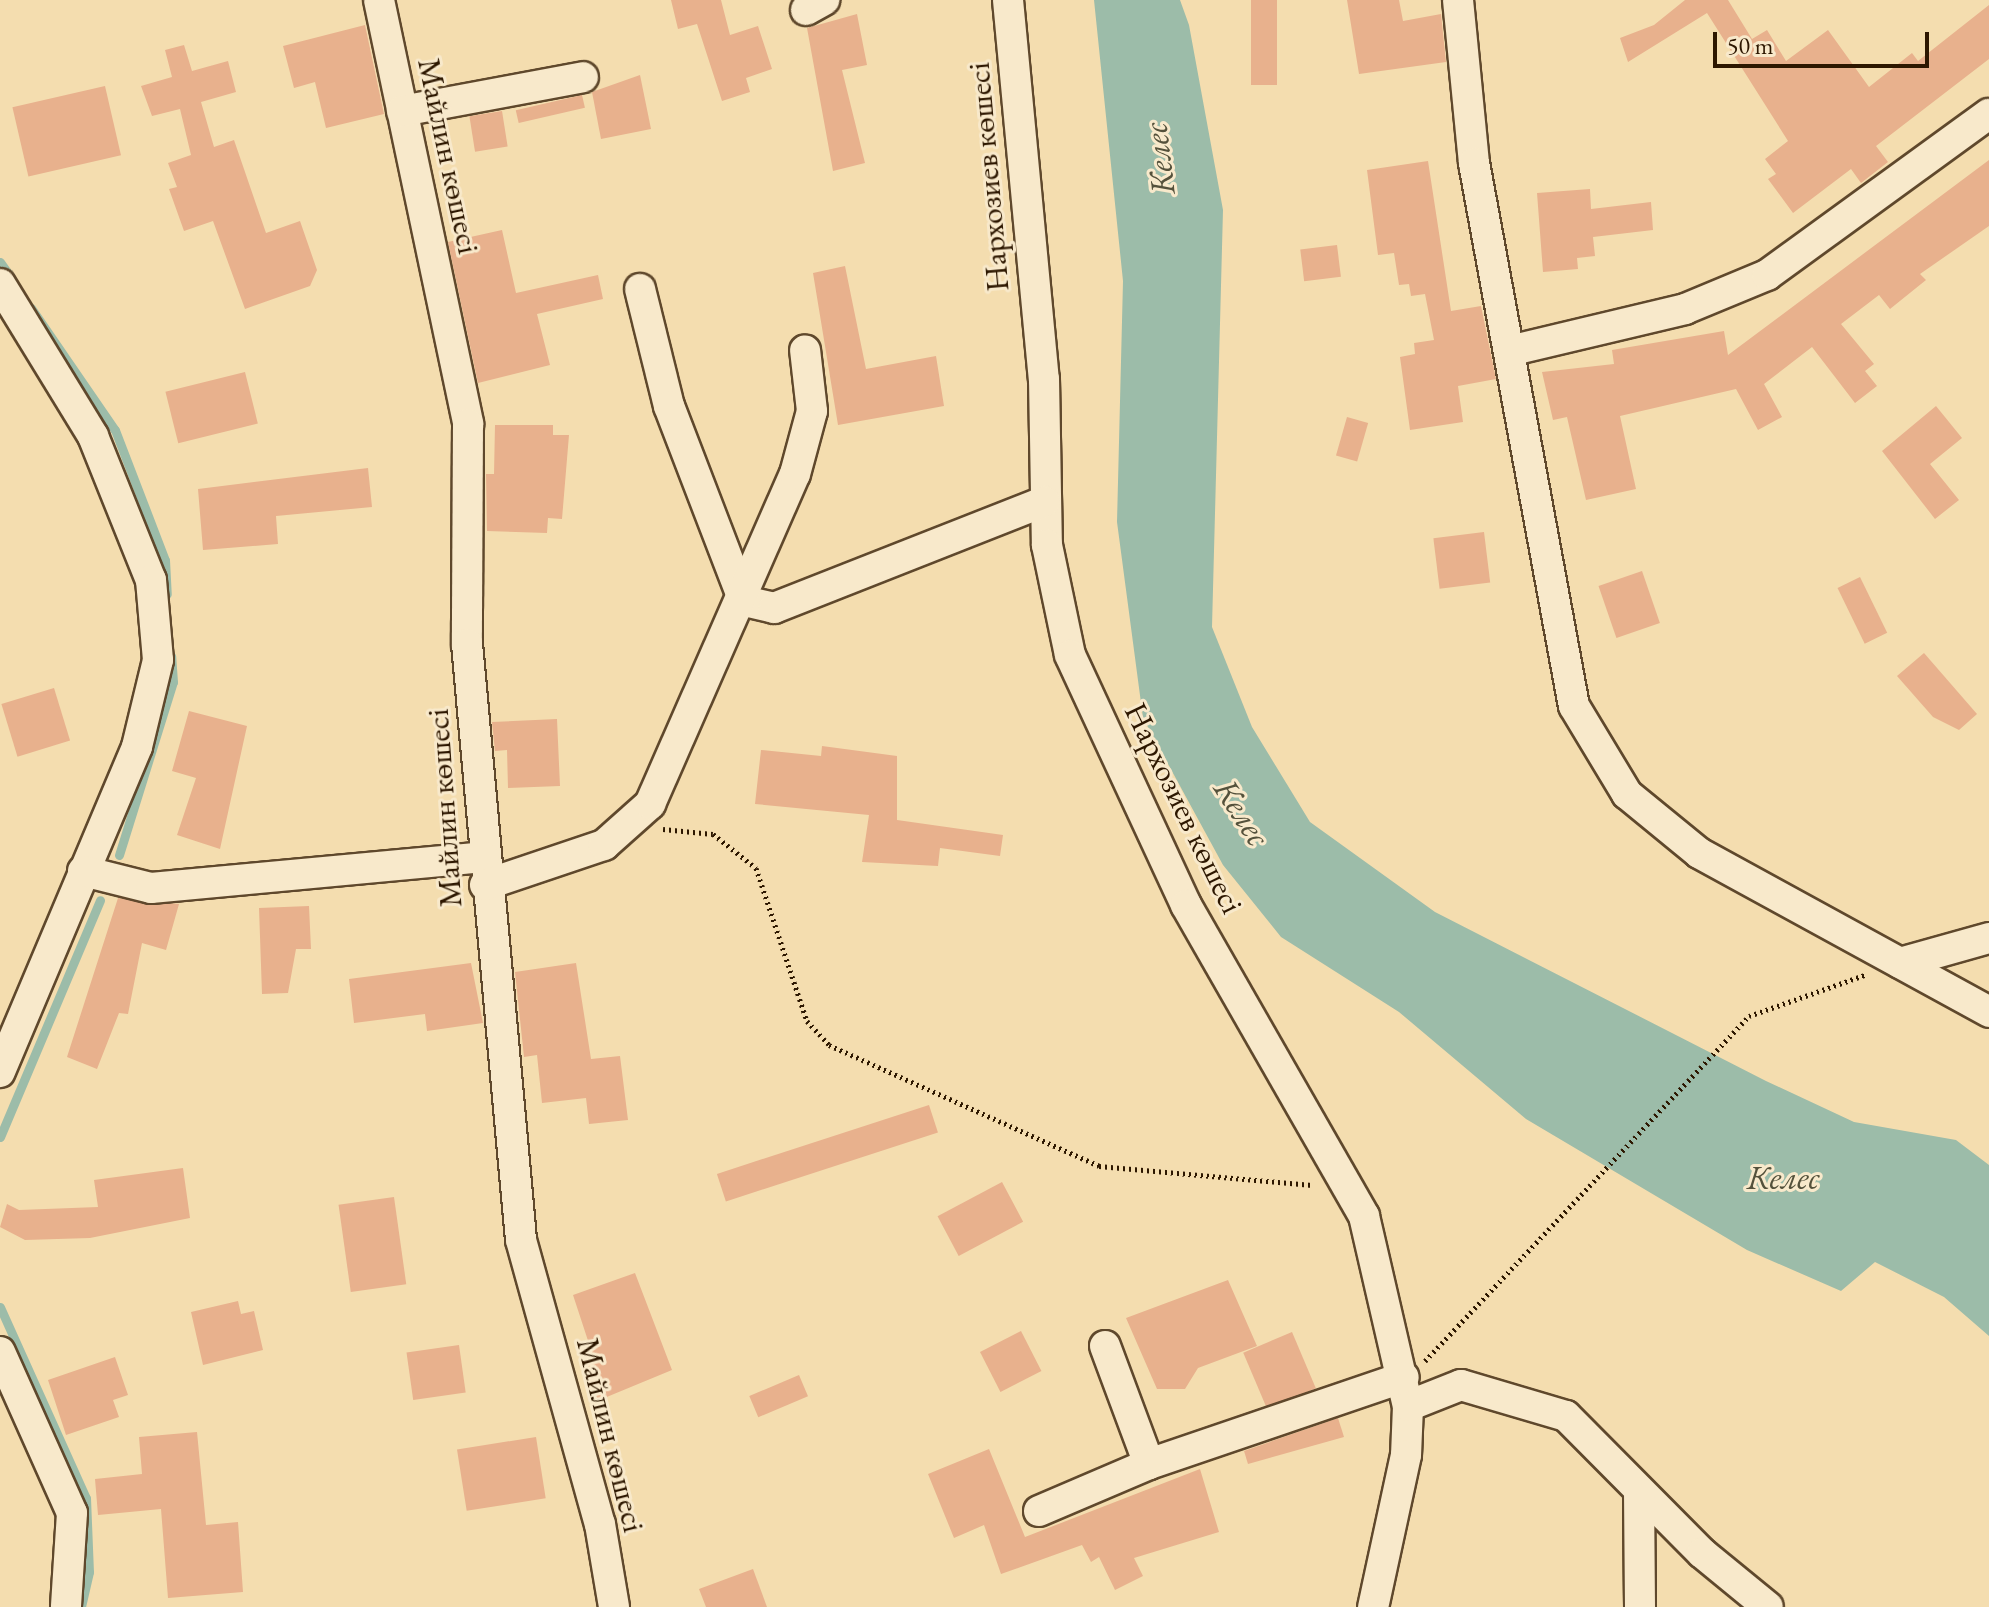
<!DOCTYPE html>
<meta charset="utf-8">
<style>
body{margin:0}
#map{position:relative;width:1989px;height:1607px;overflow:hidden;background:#f4ddaf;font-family:"EB Garamond",serif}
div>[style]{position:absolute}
.water>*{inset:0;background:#9cbca9}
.stream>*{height:9px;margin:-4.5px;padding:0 4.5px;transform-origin:4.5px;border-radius:4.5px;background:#9cbca9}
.building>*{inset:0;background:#e8b18d;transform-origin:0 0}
.path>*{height:5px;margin-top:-2.5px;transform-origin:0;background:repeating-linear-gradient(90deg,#2d1700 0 2px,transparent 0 6px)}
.roads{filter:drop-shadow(2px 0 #5f482c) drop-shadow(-2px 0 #5f482c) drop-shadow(0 2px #5f482c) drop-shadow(0 -2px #5f482c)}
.minor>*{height:30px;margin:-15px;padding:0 15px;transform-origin:15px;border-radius:15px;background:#f8e9cb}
span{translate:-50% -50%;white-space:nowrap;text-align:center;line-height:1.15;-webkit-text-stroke:6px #f8e9cb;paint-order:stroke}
.street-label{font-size:32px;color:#2d1700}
.water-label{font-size:34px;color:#54513b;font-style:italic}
.scale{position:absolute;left:1713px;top:32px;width:216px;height:36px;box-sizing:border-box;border:4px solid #2d1700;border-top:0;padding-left:10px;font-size:24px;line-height:28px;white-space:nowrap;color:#2d1700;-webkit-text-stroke:6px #f8e9cb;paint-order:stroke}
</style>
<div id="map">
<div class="water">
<div style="clip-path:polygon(1094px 0,1180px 0,1189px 25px,1223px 210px,1212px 627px,1252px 727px,1310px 822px,1435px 912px,1766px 1081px,1854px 1122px,1956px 1140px,1989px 1165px,1989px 1336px,1944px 1297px,1875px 1262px,1841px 1291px,1747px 1250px,1526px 1119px,1399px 1012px,1281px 937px,1223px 865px,1143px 718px,1117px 522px,1123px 281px)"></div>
</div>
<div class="stream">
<div style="left:0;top:262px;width:21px;rotate:55deg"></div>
<div style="left:31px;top:308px;width:148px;rotate:55.5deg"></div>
<div style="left:115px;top:430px;width:139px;rotate:69deg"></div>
<div style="left:165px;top:560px;width:34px;rotate:87deg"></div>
<div style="left:119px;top:855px;width:181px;rotate:-72.7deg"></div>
<div style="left:173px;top:682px;width:26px;rotate:-94deg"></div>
<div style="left:0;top:1137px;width:257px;rotate:-67.1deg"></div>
<div style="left:0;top:1307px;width:209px;rotate:65.8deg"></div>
<div style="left:86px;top:1498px;width:74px;rotate:87.7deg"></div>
<div style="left:89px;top:1572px;width:36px;rotate:103deg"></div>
</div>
<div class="building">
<div style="clip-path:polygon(671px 0,721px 0,730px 35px,758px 26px,772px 69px,746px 78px,750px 92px,722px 101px,697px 24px,678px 29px)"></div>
<div style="left:1251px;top:0;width:26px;height:85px"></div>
<div style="clip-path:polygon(1347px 0,1399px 0,1403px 21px,1441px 14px,1446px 62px,1359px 74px)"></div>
<div style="clip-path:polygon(1685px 0,1728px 0,1752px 39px,1767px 30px,1786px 61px,1828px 30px,1869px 87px,1912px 53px,1918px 61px,1989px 5px,1989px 59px,1876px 146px,1888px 162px,1861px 183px,1851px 169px,1793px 213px,1768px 179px,1776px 174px,1765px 159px,1788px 141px,1707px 13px,1628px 62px,1620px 38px,1654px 25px)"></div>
<div style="clip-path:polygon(857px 14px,867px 65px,842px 70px,865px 163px,833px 171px,807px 28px)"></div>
<div style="clip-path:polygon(365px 25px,384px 114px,326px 128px,315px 82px,294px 88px,283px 46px)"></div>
<div style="clip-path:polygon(184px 45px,192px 71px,228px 61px,236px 92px,201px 102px,214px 147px,234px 140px,266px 233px,300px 221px,317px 270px,310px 286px,245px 309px,213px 221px,184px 231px,169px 189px,177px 187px,168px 163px,191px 155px,180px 109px,152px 116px,141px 86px,172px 77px,165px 50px)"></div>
<div style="clip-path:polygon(640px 75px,651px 129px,601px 139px,592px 92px)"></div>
<div style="left:105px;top:86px;width:71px;height:95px;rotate:77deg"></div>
<div style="left:582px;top:95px;width:13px;height:68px;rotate:77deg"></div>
<div style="left:502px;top:111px;width:36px;height:33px;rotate:81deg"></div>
<div style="clip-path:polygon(1989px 160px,1989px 226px,1920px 274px,1926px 280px,1890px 309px,1879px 295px,1841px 324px,1874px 364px,1865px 371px,1877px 386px,1855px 403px,1812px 347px,1764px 384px,1782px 417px,1758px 430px,1736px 389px,1620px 416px,1636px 489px,1586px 500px,1567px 417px,1553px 420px,1542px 372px,1614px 364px,1612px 350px,1724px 331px,1728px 355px)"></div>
<div style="clip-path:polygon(1428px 161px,1451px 311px,1481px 306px,1496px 379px,1458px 386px,1463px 422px,1410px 430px,1400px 357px,1415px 354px,1414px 343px,1434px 340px,1425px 294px,1411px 296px,1409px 284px,1399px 285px,1394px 253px,1378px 255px,1367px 170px)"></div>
<div style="clip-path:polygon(1590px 189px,1591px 209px,1651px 202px,1653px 230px,1593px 237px,1595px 256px,1577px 258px,1578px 269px,1543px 272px,1537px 193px)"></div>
<div style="clip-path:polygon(502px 230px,516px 293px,598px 275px,603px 299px,537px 314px,550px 365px,478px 383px,448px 242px)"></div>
<div style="left:1337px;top:245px;width:32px;height:37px;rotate:83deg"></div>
<div style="clip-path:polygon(845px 266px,866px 369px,936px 356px,944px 406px,838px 425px,813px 273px)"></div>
<div style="left:245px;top:372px;width:53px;height:82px;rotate:76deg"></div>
<div style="clip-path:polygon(1936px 406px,1962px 438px,1930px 464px,1959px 500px,1935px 519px,1882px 451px)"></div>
<div style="left:1347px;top:417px;width:22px;height:40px;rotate:16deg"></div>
<div style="clip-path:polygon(495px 425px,553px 425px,553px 435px,569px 435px,562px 519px,548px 518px,547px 533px,487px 531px,486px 474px,494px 474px)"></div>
<div style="clip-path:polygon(368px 468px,372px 507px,276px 516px,278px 544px,203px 550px,198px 489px)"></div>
<div style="left:1484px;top:532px;width:51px;height:51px;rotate:83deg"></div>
<div style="left:1642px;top:571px;width:55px;height:46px;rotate:71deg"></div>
<div style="left:1860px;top:577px;width:62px;height:25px;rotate:64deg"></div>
<div style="clip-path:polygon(1924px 653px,1977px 714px,1959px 730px,1933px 717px,1897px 676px)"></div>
<div style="left:54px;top:688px;width:55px;height:55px;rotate:73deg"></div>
<div style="clip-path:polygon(189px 711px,247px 726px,220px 849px,177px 835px,196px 778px,172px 771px)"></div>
<div style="clip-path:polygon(557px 719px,560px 786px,508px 788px,507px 750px,495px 751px,492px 722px)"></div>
<div style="clip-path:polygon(822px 746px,897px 756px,897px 820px,1003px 835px,1000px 856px,940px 848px,938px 866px,862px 862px,869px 815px,755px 804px,761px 750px,821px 756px)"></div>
<div style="clip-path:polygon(118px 898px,179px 904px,166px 950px,142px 943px,128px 1014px,119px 1013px,97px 1069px,67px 1057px)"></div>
<div style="clip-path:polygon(309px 906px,311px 949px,296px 949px,288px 993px,262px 994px,259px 908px)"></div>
<div style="clip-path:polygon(471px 963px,483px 1023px,427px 1031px,425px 1014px,354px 1023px,349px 979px)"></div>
<div style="clip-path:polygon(576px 963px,591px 1059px,620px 1056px,628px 1120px,589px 1124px,586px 1098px,542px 1103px,537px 1055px,524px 1057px,515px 972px)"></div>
<div style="left:929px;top:1105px;width:29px;height:223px;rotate:72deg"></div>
<div style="clip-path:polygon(183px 1168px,190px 1218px,90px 1238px,25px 1240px,0 1227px,7px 1204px,19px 1210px,98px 1207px,94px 1180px)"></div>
<div style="left:1002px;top:1182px;width:45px;height:73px;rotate:62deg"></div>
<div style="left:394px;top:1197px;width:88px;height:56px;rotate:82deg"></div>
<div style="clip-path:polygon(635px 1273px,672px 1370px,597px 1401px,583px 1367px,595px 1362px,573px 1295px)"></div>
<div style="clip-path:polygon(1228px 1280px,1257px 1346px,1198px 1368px,1185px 1389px,1157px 1389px,1126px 1318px)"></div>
<div style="clip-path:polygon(238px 1301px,241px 1314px,254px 1311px,263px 1350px,203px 1365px,191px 1312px)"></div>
<div style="left:1021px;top:1331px;width:45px;height:46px;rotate:63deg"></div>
<div style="left:1292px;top:1332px;width:61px;height:53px;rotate:67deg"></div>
<div style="left:459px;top:1345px;width:48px;height:53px;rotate:82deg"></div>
<div style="clip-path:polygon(115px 1357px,128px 1395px,113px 1400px,119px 1417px,66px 1435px,48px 1380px)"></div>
<div style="left:799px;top:1375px;width:23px;height:54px;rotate:67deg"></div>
<div style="clip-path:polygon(1338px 1418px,1344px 1437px,1248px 1464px,1244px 1451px)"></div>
<div style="clip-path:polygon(197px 1432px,206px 1525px,238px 1522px,243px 1592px,168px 1598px,161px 1509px,98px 1515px,95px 1479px,142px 1474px,139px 1437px)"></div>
<div style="left:536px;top:1437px;width:62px;height:80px;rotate:81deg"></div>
<div style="clip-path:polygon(989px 1449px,1025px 1537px,1200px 1469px,1219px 1532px,1134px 1558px,1143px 1576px,1115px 1590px,1099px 1557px,1091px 1562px,1082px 1545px,1001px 1574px,984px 1525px,954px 1538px,928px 1474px)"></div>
<div style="clip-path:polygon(753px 1569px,767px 1607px,706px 1607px,699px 1589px)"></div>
</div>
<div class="path">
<div style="left:663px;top:829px;width:50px;rotate:5.7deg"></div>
<div style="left:713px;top:834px;width:55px;rotate:38.3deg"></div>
<div style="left:756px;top:868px;width:161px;rotate:71.6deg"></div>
<div style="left:807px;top:1021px;width:33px;rotate:47deg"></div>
<div style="left:829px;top:1045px;width:296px;rotate:24.1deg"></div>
<div style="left:1099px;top:1166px;width:214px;rotate:5.1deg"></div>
<div style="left:1425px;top:1361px;width:473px;rotate:-46.8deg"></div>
<div style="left:1749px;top:1016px;width:123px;rotate:-19.5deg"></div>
</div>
<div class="roads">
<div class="minor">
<div style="left:379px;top:0;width:433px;rotate:78.1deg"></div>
<div style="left:468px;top:424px;width:220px;rotate:90.3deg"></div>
<div style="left:467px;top:644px;width:598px;rotate:84.82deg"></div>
<div style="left:521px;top:1240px;width:295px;rotate:74.5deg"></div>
<div style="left:600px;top:1524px;width:84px;rotate:80.4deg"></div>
<div style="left:1008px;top:0;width:381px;rotate:84.6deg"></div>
<div style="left:1044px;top:379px;width:166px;rotate:89deg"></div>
<div style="left:1047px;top:545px;width:112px;rotate:78.2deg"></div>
<div style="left:1070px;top:655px;width:276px;rotate:65.1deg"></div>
<div style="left:1186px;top:905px;width:358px;rotate:60.2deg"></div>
<div style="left:1364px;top:1216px;width:195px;rotate:77deg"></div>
<div style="left:1408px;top:1406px;width:49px;rotate:92.3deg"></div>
<div style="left:1406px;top:1455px;width:156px;rotate:102.2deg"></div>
<div style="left:1458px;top:0;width:164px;rotate:84.4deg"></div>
<div style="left:1474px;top:163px;width:552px;rotate:79.57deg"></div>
<div style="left:1574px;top:706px;width:103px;rotate:58.9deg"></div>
<div style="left:1627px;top:794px;width:93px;rotate:39.3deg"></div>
<div style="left:1699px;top:853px;width:331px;rotate:28.7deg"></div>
<div style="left:806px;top:10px;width:21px;rotate:-29deg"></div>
<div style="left:402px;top:111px;width:184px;rotate:-10.6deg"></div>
<div style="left:0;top:284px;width:178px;rotate:58.5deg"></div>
<div style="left:93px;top:436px;width:155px;rotate:68.1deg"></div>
<div style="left:151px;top:580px;width:80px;rotate:85deg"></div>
<div style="left:158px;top:660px;width:89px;rotate:103.6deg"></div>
<div style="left:137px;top:747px;width:353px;rotate:112.9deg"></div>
<div style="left:640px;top:289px;width:121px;rotate:76.1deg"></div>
<div style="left:669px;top:406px;width:209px;rotate:69deg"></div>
<div style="left:744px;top:601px;width:31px;rotate:13deg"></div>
<div style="left:774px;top:608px;width:291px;rotate:-21.5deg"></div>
<div style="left:1509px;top:351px;width:181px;rotate:-13.4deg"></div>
<div style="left:1685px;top:309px;width:89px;rotate:-22.5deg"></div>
<div style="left:1767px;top:275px;width:274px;rotate:-36deg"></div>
<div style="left:83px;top:871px;width:70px;rotate:14deg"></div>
<div style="left:151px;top:888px;width:334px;rotate:-5.3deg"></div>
<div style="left:485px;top:885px;width:126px;rotate:-18.6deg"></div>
<div style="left:604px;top:845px;width:62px;rotate:-41.7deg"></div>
<div style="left:650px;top:804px;width:360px;rotate:-66.3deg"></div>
<div style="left:795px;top:474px;width:65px;rotate:-74.9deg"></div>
<div style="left:812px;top:411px;width:61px;rotate:-96.5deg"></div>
<div style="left:1900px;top:963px;width:92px;rotate:-15.7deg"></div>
<div style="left:1105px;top:1346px;width:126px;rotate:69.6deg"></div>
<div style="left:0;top:1352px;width:176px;rotate:65.9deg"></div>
<div style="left:72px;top:1513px;width:94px;rotate:93.7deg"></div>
<div style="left:1408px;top:1406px;width:57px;rotate:-21.6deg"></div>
<div style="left:1461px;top:1385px;width:109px;rotate:16.4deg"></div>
<div style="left:1566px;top:1416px;width:193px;rotate:45.2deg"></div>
<div style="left:1702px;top:1553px;width:85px;rotate:39.3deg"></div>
<div style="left:1639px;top:1492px;width:115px;rotate:89.5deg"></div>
<div style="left:1039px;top:1511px;width:120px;rotate:-23.1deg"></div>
<div style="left:1149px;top:1464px;width:269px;rotate:-18.8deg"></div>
</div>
</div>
<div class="street-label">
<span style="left:449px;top:156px;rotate:78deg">Майлин көшесі</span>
<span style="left:988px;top:177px;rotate:-95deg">Нархозиев көшесі</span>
<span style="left:444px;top:808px;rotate:-94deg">Майлин көшесі</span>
<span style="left:1184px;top:808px;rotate:64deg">Нархозиев көшесі</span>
<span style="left:611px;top:1435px;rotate:76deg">Майлин көшесі</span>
</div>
<div class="water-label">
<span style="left:1159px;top:159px;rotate:-97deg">Келес</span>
<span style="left:1242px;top:812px;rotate:57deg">Келес</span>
<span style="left:1783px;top:1178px">Келес</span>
</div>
<div class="scale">50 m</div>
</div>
